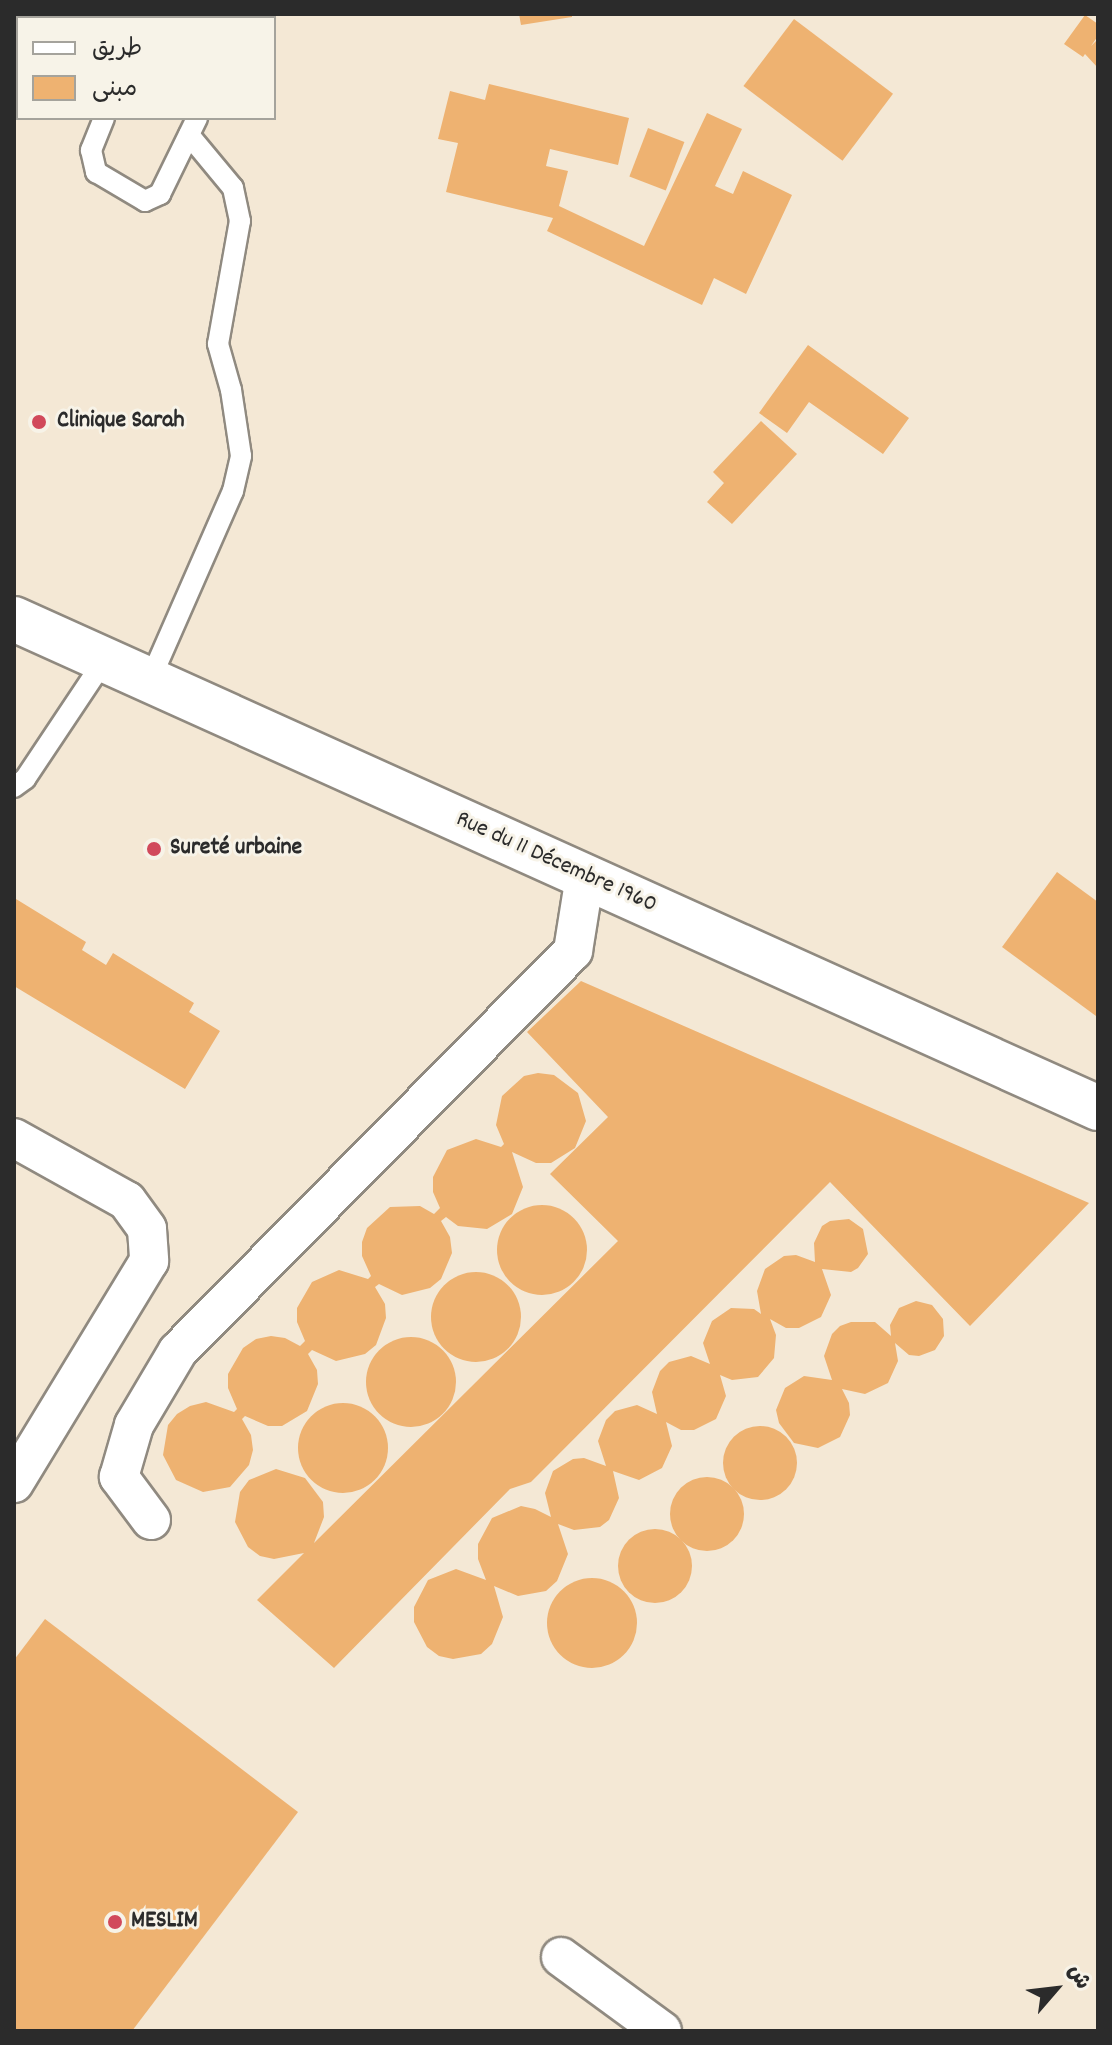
<!DOCTYPE html>
<meta charset="utf-8">
<style>
body{margin:0}
#map{position:relative;width:1112px;height:2045px;overflow:hidden;background:#f4e8d5;font-family:Dekko,"Playpen Sans Arabic",sans-serif}
div>[style]{position:absolute}
.building>*{inset:0;background:#eeb271;transform-origin:0 0}
.round{border-radius:50%}
.roads{filter:drop-shadow(2px 0 #908a80) drop-shadow(-2px 0 #908a80) drop-shadow(0 2px #908a80) drop-shadow(0 -2px #908a80)}
.lane>*{height:20px;margin:-10px;padding:0 10px;transform-origin:10px;border-radius:10px;background:#fff}
.street>*{height:38px;margin:-19px;padding:0 19px;transform-origin:19px;border-radius:19px;background:#fff}
.secondary>*{height:44px;margin:-22px;padding:0 22px;transform-origin:22px;border-radius:22px;background:#fff}
.dots>*{width:22px;height:22px;translate:-50% -50%;box-sizing:border-box;border:4px solid #f7f3e8;border-radius:50%}
span{translate:-50% -50%;white-space:nowrap;text-align:center;line-height:1.15;-webkit-text-stroke:6px #f7f3e8;paint-order:stroke}
.poi-label{font-size:24px;color:#2b2b2b;font-weight:700}
.left{translate:0 -50%;text-align:left}
.street-label{font-size:24px;color:#2b2b2b}
.frame{position:absolute;inset:0;border:16px solid #2b2b2b;pointer-events:none}
.legend{position:absolute;left:16px;top:16px;width:260px;height:104px;box-sizing:border-box;background:#f7f3e8;border:2px solid #a5a39c;margin:0;padding:10px 14px;list-style:none;font-size:24px;color:#2b2b2b}
.legend li{display:flex;align-items:center;gap:16px;height:40px}
.legend b{width:40px;border:2px solid #a5a39c}
.north{position:absolute;left:1016px;top:1949px;width:80px;height:80px;-webkit-text-stroke:6px #f7f3e8;paint-order:stroke;rotate:62deg;font-size:22px;font-weight:700;line-height:32px;text-align:center;color:#2b2b2b}
.north::after{content:'';display:block;margin:auto;width:28px;height:36px;background:#2b2b2b;clip-path:polygon(50% 0,100% 100%,50% 72%,0 100%)}
</style>
<div id="map">
<div class="building">
<div style="clip-path:polygon(519px 14px,572px 14px,572px 17px,521px 25px)"></div>
<div style="clip-path:polygon(1085px 15px,1098px 24px,1098px 36px,1091px 46px,1098px 39px,1098px 68px,1085px 54px,1083px 57px,1064px 44px)"></div>
<div style="left:794px;top:19px;width:124px;height:84px;rotate:37deg"></div>
<div style="clip-path:polygon(489px 84px,629px 118px,618px 165px,550px 149px,546px 166px,568px 171px,559px 206px,644px 246px,707px 113px,742px 129px,715px 186px,733px 194px,743px 171px,792px 195px,746px 294px,714px 278px,702px 305px,547px 231px,553px 218px,446px 192px,458px 143px,438px 139px,450px 91px,485px 100px)"></div>
<div style="left:648px;top:128px;width:39px;height:52px;rotate:21deg"></div>
<div style="clip-path:polygon(808px 345px,909px 418px,883px 454px,809px 402px,787px 433px,759px 413px)"></div>
<div style="clip-path:polygon(761px 421px,797px 454px,732px 524px,707px 502px,724px 483px,713px 472px)"></div>
<div style="clip-path:polygon(1057px 872px,1098px 902px,1096px 1016px,1002px 947px)"></div>
<div style="clip-path:polygon(16px 899px,86px 942px,82px 950px,106px 965px,113px 953px,194px 1003px,189px 1012px,220px 1031px,185px 1089px,14px 986px)"></div>
<div style="clip-path:polygon(581px 981px,1089px 1203px,970px 1326px,830px 1182px,531px 1482px,510px 1489px,334px 1668px,257px 1600px,304px 1553px,274px 1559px,260px 1556px,248px 1547px,235px 1522px,240px 1492px,249px 1480px,276px 1469px,305px 1478px,323px 1502px,324px 1517px,314px 1543px,618px 1241px,550px 1174px,608px 1117px,527px 1032px)"></div>
<div style="clip-path:polygon(538px 1073px,554px 1075px,578px 1093px,586px 1121px,575px 1148px,551px 1163px,536px 1163px,512px 1152px,523px 1187px,512px 1214px,487px 1229px,458px 1226px,446px 1217px,441px 1221px,450px 1237px,452px 1253px,441px 1279px,430px 1288px,402px 1295px,379px 1284px,375px 1287px,385px 1304px,386px 1318px,376px 1345px,365px 1354px,336px 1361px,312px 1350px,308px 1354px,317px 1370px,318px 1384px,307px 1411px,282px 1426px,268px 1426px,245px 1416px,242px 1419px,251px 1435px,253px 1450px,249px 1465px,230px 1487px,203px 1492px,176px 1480px,163px 1455px,168px 1425px,177px 1414px,190px 1406px,206px 1402px,234px 1412px,237px 1409px,228px 1388px,228px 1374px,243px 1348px,256px 1339px,271px 1336px,285px 1338px,300px 1346px,305px 1341px,297px 1322px,297px 1308px,312px 1282px,339px 1270px,368px 1279px,371px 1276px,362px 1256px,362px 1242px,367px 1228px,390px 1207px,420px 1206px,434px 1214px,440px 1208px,433px 1192px,433px 1177px,447px 1150px,476px 1139px,501px 1147px,504px 1144px,496px 1125px,502px 1096px,524px 1076px)"></div>
<div class="round" style="left:497px;top:1205px;width:90px;height:90px"></div>
<div style="clip-path:polygon(849px 1219px,863px 1229px,868px 1254px,858px 1268px,851px 1272px,822px 1269px,831px 1295px,821px 1317px,799px 1328px,786px 1328px,770px 1319px,776px 1335px,774px 1358px,758px 1377px,732px 1380px,720px 1375px,726px 1396px,716px 1419px,694px 1430px,681px 1430px,666px 1422px,672px 1446px,662px 1468px,639px 1480px,613px 1471px,619px 1498px,609px 1520px,600px 1527px,574px 1530px,558px 1524px,568px 1554px,557px 1581px,546px 1591px,518px 1596px,494px 1586px,503px 1617px,492px 1644px,481px 1654px,453px 1659px,439px 1656px,427px 1647px,414px 1622px,414px 1607px,428px 1580px,456px 1569px,486px 1580px,478px 1559px,478px 1544px,492px 1518px,521px 1506px,535px 1509px,551px 1517px,545px 1493px,553px 1471px,573px 1459px,584px 1458px,606px 1466px,598px 1441px,606px 1420px,615px 1411px,637px 1405px,657px 1414px,652px 1392px,660px 1371px,669px 1362px,691px 1356px,710px 1364px,703px 1343px,712px 1321px,731px 1308px,754px 1309px,761px 1314px,757px 1291px,765px 1269px,784px 1256px,796px 1255px,815px 1262px,814px 1243px,822px 1226px,830px 1221px)"></div>
<div class="round" style="left:431px;top:1272px;width:90px;height:90px"></div>
<div style="clip-path:polygon(916px 1301px,932px 1305px,943px 1319px,944px 1336px,935px 1350px,919px 1356px,909px 1355px,895px 1343px,898px 1361px,888px 1383px,865px 1394px,842px 1389px,849px 1403px,850px 1415px,840px 1437px,818px 1448px,794px 1443px,779px 1423px,776px 1410px,785px 1388px,804px 1376px,832px 1380px,824px 1356px,832px 1334px,840px 1326px,851px 1322px,875px 1322px,891px 1336px,890px 1325px,899px 1308px)"></div>
<div class="round" style="left:366px;top:1337px;width:90px;height:90px"></div>
<div class="round" style="left:298px;top:1403px;width:90px;height:90px"></div>
<div class="round" style="left:723px;top:1426px;width:74px;height:74px"></div>
<div class="round" style="left:670px;top:1477px;width:74px;height:74px"></div>
<div class="round" style="left:618px;top:1529px;width:74px;height:74px"></div>
<div class="round" style="left:547px;top:1578px;width:90px;height:90px"></div>
<div style="clip-path:polygon(45px 1619px,298px 1812px,132px 2031px,14px 2031px,14px 1660px)"></div>
</div>
<div class="roads">
<div class="lane">
<div style="left:146px;top:18px;width:4px;rotate:-76deg"></div>
<div style="left:245px;top:18px;width:4px;rotate:-63deg"></div>
<div style="left:104px;top:118px;width:35px;rotate:112deg"></div>
<div style="left:91px;top:150px;width:23px;rotate:77deg"></div>
<div style="left:96px;top:172px;width:57px;rotate:30.6deg"></div>
<div style="left:145px;top:201px;width:17px;rotate:-25deg"></div>
<div style="left:160px;top:194px;width:85px;rotate:-64deg"></div>
<div style="left:150px;top:680px;width:206px;rotate:-66.3deg"></div>
<div style="left:233px;top:491px;width:36px;rotate:-77deg"></div>
<div style="left:241px;top:456px;width:67px;rotate:-98.6deg"></div>
<div style="left:231px;top:390px;width:48px;rotate:-105.8deg"></div>
<div style="left:218px;top:344px;width:125px;rotate:-79.9deg"></div>
<div style="left:240px;top:221px;width:34px;rotate:-102deg"></div>
<div style="left:233px;top:188px;width:69px;rotate:-129.7deg"></div>
<div style="left:14px;top:787px;width:14px;rotate:-36deg"></div>
<div style="left:25px;top:779px;width:144px;rotate:-56.3deg"></div>
</div>
<div class="street">
<div style="left:14px;top:1138px;width:129px;rotate:29.1deg"></div>
<div style="left:127px;top:1201px;width:34px;rotate:54deg"></div>
<div style="left:147px;top:1229px;width:32px;rotate:86deg"></div>
<div style="left:149px;top:1261px;width:260px;rotate:121.3deg"></div>
<div style="left:151px;top:1520px;width:54px;rotate:-126.7deg"></div>
<div style="left:119px;top:1477px;width:54px;rotate:-73.9deg"></div>
<div style="left:134px;top:1425px;width:86px;rotate:-59.3deg"></div>
<div style="left:178px;top:1351px;width:562px;rotate:-45.36deg"></div>
<div style="left:573px;top:951px;width:76px;rotate:-80.9deg"></div>
<div style="left:561px;top:1957px;width:125px;rotate:36.2deg"></div>
</div>
<div class="secondary">
<div style="left:14px;top:619px;width:1189px;rotate:24.28deg"></div>
</div>
</div>
<div class="dots">
<div style="left:39px;top:422px;background:#d1495b"></div>
<div style="left:154px;top:849px;background:#d1495b"></div>
<div style="left:115px;top:1922px;background:#d1495b"></div>
</div>
<div class="poi-label">
<span class="left" style="left:57px;top:422px">Clinique Sarah</span>
<span class="left" style="left:170px;top:849px">Sureté urbaine</span>
<span class="left" style="left:131px;top:1922px">MESLIM</span>
</div>
<div class="street-label">
<span style="left:556px;top:863px;rotate:24deg">Rue du 11 Décembre 1960</span>
</div>
<div class="frame"></div>
<ul class="legend">
<li><b style="height:10px;background:#fff"></b>طريق</li>
<li><b style="height:22px;background:#eeb271"></b>مبنى</li>
</ul>
<div class="north">ش</div>
</div>
